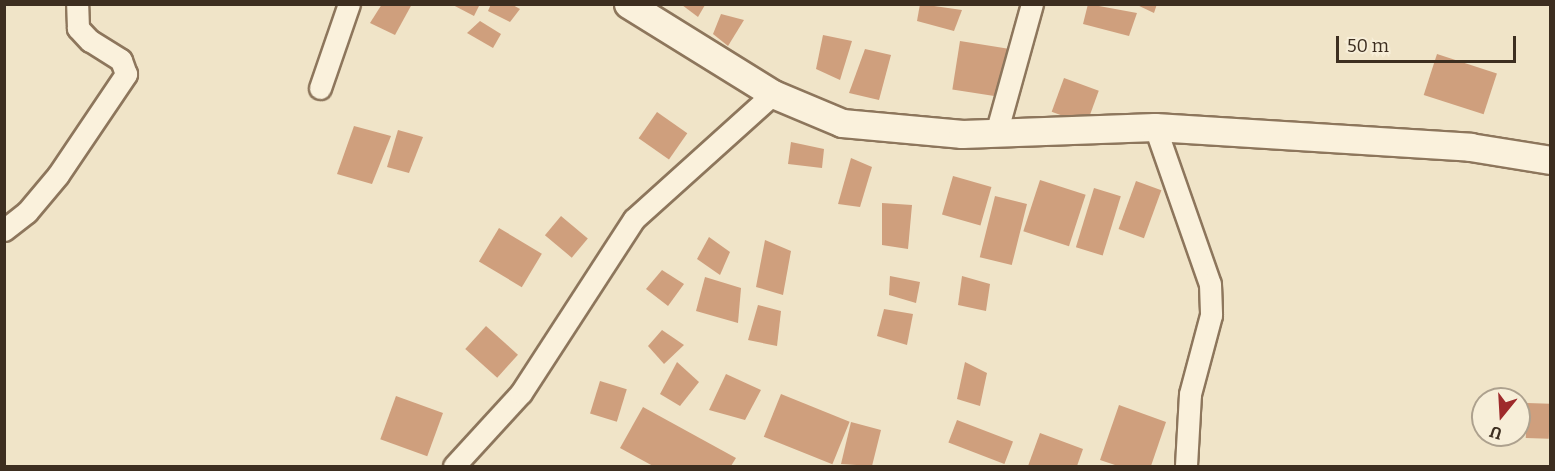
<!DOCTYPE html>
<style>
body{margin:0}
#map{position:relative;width:1555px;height:471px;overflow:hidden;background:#f0e4c8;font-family:Bitter,serif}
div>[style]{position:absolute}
.building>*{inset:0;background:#cf9f7d;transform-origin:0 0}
.roads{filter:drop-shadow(2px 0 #8d765c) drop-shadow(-2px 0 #8d765c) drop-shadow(0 2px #8d765c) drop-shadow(0 -2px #8d765c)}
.minor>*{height:21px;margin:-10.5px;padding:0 10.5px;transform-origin:10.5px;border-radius:10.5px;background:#faf1dc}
.tertiary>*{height:27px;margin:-13.5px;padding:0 13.5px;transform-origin:13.5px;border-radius:13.5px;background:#faf1dc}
span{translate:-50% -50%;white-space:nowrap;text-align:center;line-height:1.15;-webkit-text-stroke:5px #f7eed8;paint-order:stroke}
.frame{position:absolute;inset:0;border:6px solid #3d2e20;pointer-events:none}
.north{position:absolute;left:1471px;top:387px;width:60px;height:60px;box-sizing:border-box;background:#f7eed8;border:2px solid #ada18e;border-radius:50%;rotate:198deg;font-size:16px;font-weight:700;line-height:24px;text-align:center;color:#3d2e20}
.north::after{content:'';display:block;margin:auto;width:21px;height:27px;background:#9e2a2b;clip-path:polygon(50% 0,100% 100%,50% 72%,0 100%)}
.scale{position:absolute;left:1336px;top:36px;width:180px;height:27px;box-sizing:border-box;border:3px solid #3d2e20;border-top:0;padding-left:8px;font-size:18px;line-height:21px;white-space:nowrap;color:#3d2e20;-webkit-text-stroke:4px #f7eed8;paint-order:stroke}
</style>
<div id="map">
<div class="building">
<div style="clip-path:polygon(382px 4px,412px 4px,395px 35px,370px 23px)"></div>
<div style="clip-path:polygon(451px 4px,480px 4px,474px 16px)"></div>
<div style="clip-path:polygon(491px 4px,511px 4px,520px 9px,510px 22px,488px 11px)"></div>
<div style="clip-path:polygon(920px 4px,962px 10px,954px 31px,917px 21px)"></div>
<div style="clip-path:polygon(1088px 4px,1137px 13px,1129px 36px,1083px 24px)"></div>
<div style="clip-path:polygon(1135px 4px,1157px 4px,1154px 13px)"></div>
<div style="clip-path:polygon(682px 5px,705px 5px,698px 17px)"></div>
<div style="clip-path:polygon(721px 14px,744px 20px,728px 46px,713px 34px)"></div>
<div style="clip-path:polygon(480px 21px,501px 34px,493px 48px,467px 33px)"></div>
<div style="clip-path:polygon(823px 35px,852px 41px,840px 80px,816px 69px)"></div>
<div style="left:960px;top:41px;width:49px;height:49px;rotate:9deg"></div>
<div style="clip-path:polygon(865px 49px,891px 55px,879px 100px,849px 93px)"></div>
<div style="left:1437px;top:54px;width:63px;height:43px;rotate:18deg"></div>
<div style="left:1064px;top:78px;width:37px;height:36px;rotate:20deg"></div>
<div style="left:657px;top:112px;width:37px;height:32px;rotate:35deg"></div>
<div style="clip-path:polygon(354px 126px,391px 136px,372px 184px,337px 174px)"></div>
<div style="clip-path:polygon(398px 130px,423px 137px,409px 173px,387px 167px)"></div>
<div style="clip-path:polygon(791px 142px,824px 149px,822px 168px,788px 164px)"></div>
<div style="clip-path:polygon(851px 158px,872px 167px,860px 207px,838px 204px)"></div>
<div style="left:953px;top:176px;width:40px;height:40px;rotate:16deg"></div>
<div style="left:1040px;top:180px;width:48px;height:54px;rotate:18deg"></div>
<div style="left:1136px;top:181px;width:27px;height:51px;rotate:20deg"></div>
<div style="left:1094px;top:188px;width:28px;height:62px;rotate:17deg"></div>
<div style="left:995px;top:196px;width:33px;height:63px;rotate:14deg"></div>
<div style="clip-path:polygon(882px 203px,912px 205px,908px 249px,882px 245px)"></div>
<div style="left:561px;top:216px;width:35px;height:25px;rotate:40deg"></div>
<div style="left:499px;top:228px;width:50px;height:39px;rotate:31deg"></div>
<div style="clip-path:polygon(709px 237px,730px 252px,720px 275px,697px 259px)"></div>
<div style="clip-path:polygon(765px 240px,791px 251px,783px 295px,756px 287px)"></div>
<div style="clip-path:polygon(662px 270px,684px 284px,668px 306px,646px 289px)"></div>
<div style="clip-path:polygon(890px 276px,920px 282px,916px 303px,889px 295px)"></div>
<div style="clip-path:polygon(962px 276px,990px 284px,986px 311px,958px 305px)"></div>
<div style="clip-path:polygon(705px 277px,741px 288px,738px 323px,696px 311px)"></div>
<div style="clip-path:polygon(758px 305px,781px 311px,777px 346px,748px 340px)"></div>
<div style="clip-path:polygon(884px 309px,913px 314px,907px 345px,877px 336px)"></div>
<div style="left:486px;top:326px;width:43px;height:31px;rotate:42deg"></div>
<div style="clip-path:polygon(662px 330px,684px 345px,664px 364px,648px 346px)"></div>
<div style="clip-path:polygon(677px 362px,699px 382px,680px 406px,660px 394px)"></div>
<div style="clip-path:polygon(965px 362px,987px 373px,980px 406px,957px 399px)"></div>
<div style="clip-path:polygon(726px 374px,761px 390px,745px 420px,709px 410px)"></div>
<div style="left:600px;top:381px;width:28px;height:34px;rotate:17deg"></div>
<div style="left:781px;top:394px;width:74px;height:46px;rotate:22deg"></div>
<div style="left:396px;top:396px;width:50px;height:46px;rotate:20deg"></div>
<div style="left:1527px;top:403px;width:23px;height:35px;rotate:2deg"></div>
<div style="clip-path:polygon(1119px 405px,1166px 422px,1151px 466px,1118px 466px,1100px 460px)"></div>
<div style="clip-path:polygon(643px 407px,736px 458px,731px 466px,653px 466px,620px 448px)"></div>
<div style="left:957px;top:420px;width:60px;height:24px;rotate:21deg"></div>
<div style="clip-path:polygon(851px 422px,881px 430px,872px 466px,841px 464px)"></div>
<div style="clip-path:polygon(1040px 433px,1083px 449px,1077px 466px,1028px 466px)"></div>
</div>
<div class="roads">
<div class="minor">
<div style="left:320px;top:88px;width:89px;rotate:-71deg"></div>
<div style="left:1155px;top:127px;width:166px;rotate:70.7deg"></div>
<div style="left:1210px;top:284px;width:31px;rotate:88deg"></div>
<div style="left:1211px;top:315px;width:82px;rotate:104.9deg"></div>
<div style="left:1190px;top:394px;width:72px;rotate:93.2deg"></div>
<div style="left:997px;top:130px;width:131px;rotate:-74.5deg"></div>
<div style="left:4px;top:230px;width:29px;rotate:-38deg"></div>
<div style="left:27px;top:212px;width:48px;rotate:-50deg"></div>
<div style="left:58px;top:175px;width:122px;rotate:-56deg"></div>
<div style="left:126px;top:74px;width:15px;rotate:-110deg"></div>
<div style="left:121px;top:60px;width:36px;rotate:-148deg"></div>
<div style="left:90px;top:41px;width:18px;rotate:-133deg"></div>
<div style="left:78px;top:28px;width:24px;rotate:-92deg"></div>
<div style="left:454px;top:466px;width:99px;rotate:-47.5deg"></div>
<div style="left:521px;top:393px;width:207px;rotate:-57deg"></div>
<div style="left:634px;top:219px;width:187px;rotate:-42deg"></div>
</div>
<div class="tertiary">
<div style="left:628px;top:4px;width:171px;rotate:31.8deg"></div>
<div style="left:773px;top:94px;width:75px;rotate:22.8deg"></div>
<div style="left:842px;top:123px;width:121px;rotate:5.2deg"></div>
<div style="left:962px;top:134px;width:193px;rotate:-2.1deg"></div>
<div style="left:1155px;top:127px;width:316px;rotate:3.6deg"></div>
<div style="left:1470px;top:147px;width:81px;rotate:9.2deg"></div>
</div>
</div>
<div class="frame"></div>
<div class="north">U</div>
<div class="scale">50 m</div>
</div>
